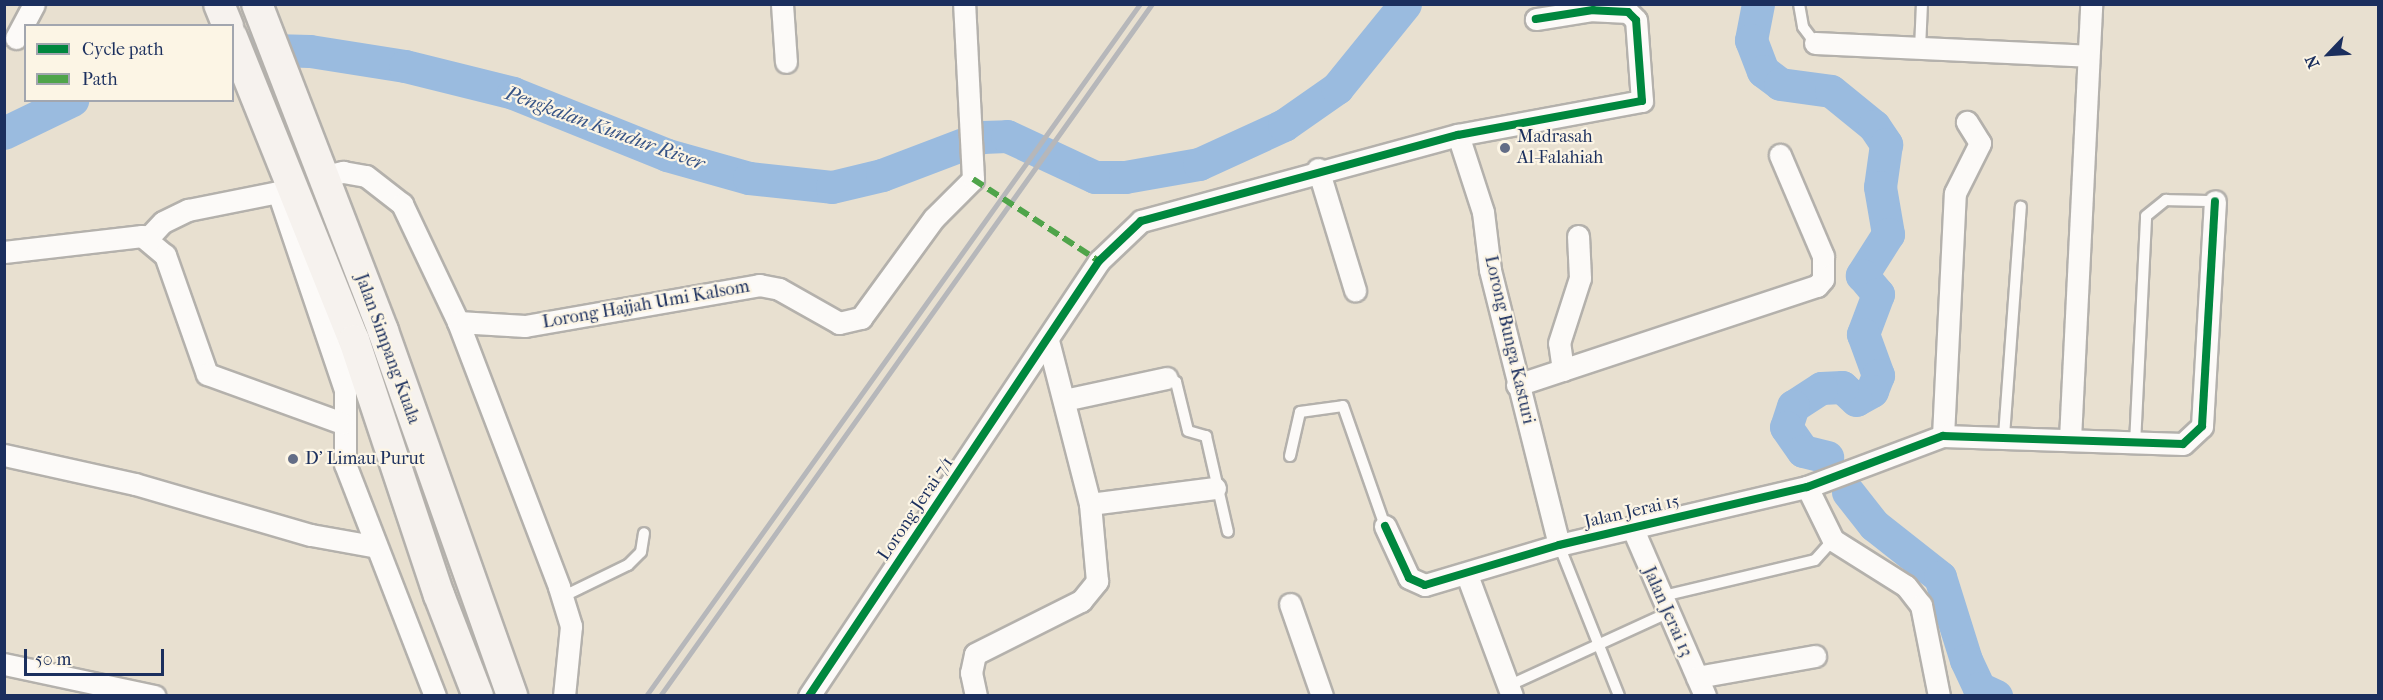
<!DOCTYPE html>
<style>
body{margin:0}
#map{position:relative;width:2383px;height:700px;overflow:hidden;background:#e8e0d0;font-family:"IM FELL French Canon",serif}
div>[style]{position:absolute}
.river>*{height:33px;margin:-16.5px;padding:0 16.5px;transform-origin:16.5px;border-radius:16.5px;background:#9abbdf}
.roads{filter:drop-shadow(2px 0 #b4b1ac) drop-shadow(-2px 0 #b4b1ac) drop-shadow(0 2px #b4b1ac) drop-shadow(0 -2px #b4b1ac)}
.lane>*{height:10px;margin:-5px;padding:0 5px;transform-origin:5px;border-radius:5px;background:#fcfaf8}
.street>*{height:21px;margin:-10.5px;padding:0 10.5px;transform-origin:10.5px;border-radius:10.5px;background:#fcfaf8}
.secondary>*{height:30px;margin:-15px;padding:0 15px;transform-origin:15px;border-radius:15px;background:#f6f2ee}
.rail>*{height:4.5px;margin:-2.25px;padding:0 2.25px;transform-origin:2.25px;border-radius:2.25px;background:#b6b7ba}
.quiet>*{height:6px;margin-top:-3px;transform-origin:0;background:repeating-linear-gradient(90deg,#4fa44a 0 12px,transparent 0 18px)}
.cycleway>*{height:8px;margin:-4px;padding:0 4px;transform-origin:4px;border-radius:4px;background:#00873e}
.dots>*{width:16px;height:16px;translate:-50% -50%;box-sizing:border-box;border:3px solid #fcf5e5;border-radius:50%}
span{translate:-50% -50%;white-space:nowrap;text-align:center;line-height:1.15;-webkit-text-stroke:4.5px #fcf5e5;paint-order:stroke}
.poi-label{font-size:18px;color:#1b2f5e}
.left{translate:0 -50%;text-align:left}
.street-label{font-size:18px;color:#1b2f5e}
.water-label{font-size:20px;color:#375486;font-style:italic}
.frame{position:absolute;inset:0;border:6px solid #1b2f5e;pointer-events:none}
.legend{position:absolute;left:24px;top:24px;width:210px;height:78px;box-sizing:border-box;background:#fcf5e5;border:2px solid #a2a6af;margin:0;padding:8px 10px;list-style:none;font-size:18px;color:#1b2f5e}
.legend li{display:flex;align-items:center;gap:12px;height:30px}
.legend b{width:30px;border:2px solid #a2a6af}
.north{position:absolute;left:2299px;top:24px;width:60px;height:60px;-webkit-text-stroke:4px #fcf5e5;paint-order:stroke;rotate:245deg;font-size:16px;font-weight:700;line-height:24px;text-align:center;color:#1b2f5e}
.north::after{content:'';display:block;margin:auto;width:21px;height:27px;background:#1b2f5e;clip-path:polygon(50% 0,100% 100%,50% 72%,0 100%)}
.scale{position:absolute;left:24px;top:649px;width:140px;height:27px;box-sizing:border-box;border:3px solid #1b2f5e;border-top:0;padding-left:8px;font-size:18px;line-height:21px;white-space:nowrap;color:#1b2f5e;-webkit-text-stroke:4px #fcf5e5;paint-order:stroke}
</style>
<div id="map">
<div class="river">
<div style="left:1758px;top:4px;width:37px;rotate:101deg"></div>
<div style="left:1751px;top:40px;width:33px;rotate:69deg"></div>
<div style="left:1763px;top:71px;width:21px;rotate:37deg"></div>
<div style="left:1780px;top:84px;width:51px;rotate:7.8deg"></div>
<div style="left:1831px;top:91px;width:55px;rotate:39.1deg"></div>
<div style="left:1874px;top:126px;width:22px;rotate:56deg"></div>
<div style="left:1886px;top:144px;width:43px;rotate:97.9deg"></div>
<div style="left:1880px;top:187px;width:48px;rotate:80.3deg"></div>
<div style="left:1888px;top:234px;width:49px;rotate:122.4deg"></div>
<div style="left:1862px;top:275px;width:25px;rotate:50deg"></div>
<div style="left:1878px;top:294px;width:43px;rotate:110.6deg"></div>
<div style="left:1863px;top:334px;width:44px;rotate:69.9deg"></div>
<div style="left:1878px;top:375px;width:17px;rotate:111deg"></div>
<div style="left:1872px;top:391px;width:18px;rotate:151deg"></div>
<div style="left:1856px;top:400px;width:19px;rotate:-137deg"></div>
<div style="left:1842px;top:387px;width:21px;rotate:177deg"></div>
<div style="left:1821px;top:388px;width:33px;rotate:147deg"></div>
<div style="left:1793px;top:406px;width:22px;rotate:108deg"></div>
<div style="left:1786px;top:427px;width:29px;rotate:55deg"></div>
<div style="left:1803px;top:451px;width:25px;rotate:14deg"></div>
<div style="left:232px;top:49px;width:78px;rotate:1.5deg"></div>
<div style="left:310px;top:51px;width:96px;rotate:9deg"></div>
<div style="left:405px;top:66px;width:111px;rotate:14deg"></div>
<div style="left:513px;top:93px;width:166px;rotate:21.9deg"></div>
<div style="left:667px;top:155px;width:85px;rotate:15.7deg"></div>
<div style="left:749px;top:178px;width:83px;rotate:6.2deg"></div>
<div style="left:832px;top:187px;width:51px;rotate:-13.5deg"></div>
<div style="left:882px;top:175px;width:107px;rotate:-20.8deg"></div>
<div style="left:982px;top:137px;width:25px;rotate:-2deg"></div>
<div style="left:1007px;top:136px;width:97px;rotate:25deg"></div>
<div style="left:1095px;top:177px;width:30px"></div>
<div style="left:1125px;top:177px;width:75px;rotate:-10deg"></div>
<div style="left:1199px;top:164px;width:94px;rotate:-24.6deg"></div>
<div style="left:1284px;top:125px;width:65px;rotate:-34.9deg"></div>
<div style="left:1337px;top:88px;width:108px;rotate:-51deg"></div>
<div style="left:4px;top:133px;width:76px;rotate:-25.9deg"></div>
<div style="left:1848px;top:492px;width:42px;rotate:51.8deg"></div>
<div style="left:1874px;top:525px;width:84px;rotate:38.2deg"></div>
<div style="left:1940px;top:577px;width:87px;rotate:72.6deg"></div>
<div style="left:1966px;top:660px;width:31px;rotate:65deg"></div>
<div style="left:1979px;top:688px;width:19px;rotate:25deg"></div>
</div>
<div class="roads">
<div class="lane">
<div style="left:1799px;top:4px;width:23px;rotate:80deg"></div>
<div style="left:1803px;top:27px;width:20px;rotate:53deg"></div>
<div style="left:1920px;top:49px;width:45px;rotate:-87.5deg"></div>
<div style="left:1167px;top:378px;width:10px;rotate:24deg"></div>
<div style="left:1176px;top:382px;width:50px;rotate:76.2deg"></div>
<div style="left:1188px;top:431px;width:19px;rotate:16deg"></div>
<div style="left:1206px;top:436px;width:98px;rotate:77.1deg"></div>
<div style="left:2004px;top:436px;width:230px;rotate:-85.8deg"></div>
<div style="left:2135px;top:444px;width:228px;rotate:-87.2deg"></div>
<div style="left:2146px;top:216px;width:26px;rotate:-39deg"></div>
<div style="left:2166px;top:200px;width:49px;rotate:1.2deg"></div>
<div style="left:1290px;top:456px;width:45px;rotate:-77.2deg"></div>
<div style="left:1300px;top:412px;width:43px;rotate:-7.9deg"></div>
<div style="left:1343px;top:406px;width:127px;rotate:70.7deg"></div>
<div style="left:1559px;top:545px;width:162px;rotate:68.3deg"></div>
<div style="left:562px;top:597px;width:73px;rotate:-25.9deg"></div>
<div style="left:628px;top:565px;width:18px;rotate:-45deg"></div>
<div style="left:641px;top:552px;width:19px;rotate:-81deg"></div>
<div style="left:1659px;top:597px;width:160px;rotate:-13.3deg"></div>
<div style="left:1815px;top:560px;width:27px;rotate:-48deg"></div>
<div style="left:1508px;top:686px;width:173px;rotate:-24.6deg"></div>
</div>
<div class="street">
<div style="left:782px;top:4px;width:58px;rotate:86.1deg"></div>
<div style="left:16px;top:38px;width:38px;rotate:-62deg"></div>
<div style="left:1815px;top:43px;width:273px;rotate:2.7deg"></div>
<div style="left:1458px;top:135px;width:81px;rotate:72deg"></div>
<div style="left:1483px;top:212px;width:58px;rotate:83.1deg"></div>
<div style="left:1490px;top:270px;width:284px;rotate:75.9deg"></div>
<div style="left:1318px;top:169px;width:127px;rotate:73deg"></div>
<div style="left:321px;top:177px;width:23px;rotate:-13deg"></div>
<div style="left:343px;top:172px;width:23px;rotate:10deg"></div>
<div style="left:366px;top:176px;width:46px;rotate:37.9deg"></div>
<div style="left:402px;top:204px;width:131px;rotate:64.6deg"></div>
<div style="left:458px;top:322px;width:284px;rotate:69.1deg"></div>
<div style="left:559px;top:587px;width:41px;rotate:72.9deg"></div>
<div style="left:571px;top:626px;width:70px;rotate:95.7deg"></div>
<div style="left:278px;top:192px;width:209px;rotate:71.3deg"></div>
<div style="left:345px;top:390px;width:74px;rotate:90deg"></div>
<div style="left:345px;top:464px;width:249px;rotate:68.8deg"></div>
<div style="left:147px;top:239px;width:23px;rotate:-47deg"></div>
<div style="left:163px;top:222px;width:28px;rotate:-26deg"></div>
<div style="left:188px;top:210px;width:92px;rotate:-11.3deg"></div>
<div style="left:4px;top:252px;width:139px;rotate:-6.6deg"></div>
<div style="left:142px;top:236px;width:30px;rotate:40deg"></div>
<div style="left:165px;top:255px;width:126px;rotate:70.6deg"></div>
<div style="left:207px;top:374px;width:144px;rotate:19.9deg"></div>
<div style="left:458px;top:322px;width:67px;rotate:3.4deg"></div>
<div style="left:525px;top:326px;width:238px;rotate:-9.9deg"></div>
<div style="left:759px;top:285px;width:20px;rotate:11deg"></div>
<div style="left:779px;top:289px;width:69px;rotate:29.5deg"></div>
<div style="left:839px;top:323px;width:23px;rotate:-13deg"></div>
<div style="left:861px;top:318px;width:124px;rotate:-53.9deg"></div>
<div style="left:934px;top:218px;width:55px;rotate:-45deg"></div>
<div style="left:973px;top:179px;width:175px;rotate:-92.9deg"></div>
<div style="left:1563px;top:370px;width:27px;rotate:-98deg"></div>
<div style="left:1559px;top:343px;width:68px;rotate:-72.1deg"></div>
<div style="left:1580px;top:278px;width:42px;rotate:-92.7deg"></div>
<div style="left:1517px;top:385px;width:316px;rotate:-18.3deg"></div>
<div style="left:1817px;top:286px;width:9px;rotate:-49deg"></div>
<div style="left:1823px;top:279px;width:23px;rotate:-90deg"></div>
<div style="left:1823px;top:256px;width:110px;rotate:-113.1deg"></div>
<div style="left:1064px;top:400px;width:105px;rotate:-12.1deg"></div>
<div style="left:1943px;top:436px;width:243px;rotate:-87.2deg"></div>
<div style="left:1955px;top:193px;width:56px;rotate:-63.4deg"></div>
<div style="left:1980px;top:143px;width:25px;rotate:-122deg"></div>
<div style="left:2070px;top:439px;width:436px;rotate:-87.2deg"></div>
<div style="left:4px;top:455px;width:134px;rotate:12.5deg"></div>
<div style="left:135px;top:484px;width:183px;rotate:16.2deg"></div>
<div style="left:311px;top:535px;width:63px;rotate:10.1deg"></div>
<div style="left:1807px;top:487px;width:59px;rotate:63.9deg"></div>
<div style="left:1833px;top:540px;width:86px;rotate:32.2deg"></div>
<div style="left:1906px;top:586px;width:24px;rotate:52deg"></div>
<div style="left:1921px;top:605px;width:93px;rotate:78.8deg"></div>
<div style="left:1090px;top:504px;width:126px;rotate:-7.3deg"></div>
<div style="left:1385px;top:526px;width:57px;rotate:65.2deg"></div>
<div style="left:1409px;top:578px;width:17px;rotate:24deg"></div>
<div style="left:1425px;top:585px;width:140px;rotate:-16.6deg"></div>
<div style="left:1559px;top:545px;width:255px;rotate:-13.2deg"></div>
<div style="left:1807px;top:487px;width:145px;rotate:-20.6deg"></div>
<div style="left:1943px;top:436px;width:240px;rotate:1.9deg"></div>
<div style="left:2183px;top:444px;width:26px;rotate:-43deg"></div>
<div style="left:2202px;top:426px;width:225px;rotate:-86.7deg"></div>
<div style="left:1632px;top:527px;width:184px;rotate:66.6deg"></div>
<div style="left:1467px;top:575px;width:129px;rotate:69.6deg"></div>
<div style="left:1290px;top:604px;width:97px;rotate:70.8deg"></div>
<div style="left:4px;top:664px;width:154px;rotate:12deg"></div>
<div style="left:1697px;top:677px;width:120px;rotate:-10.1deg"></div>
<div style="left:809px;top:696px;width:523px;rotate:-56.31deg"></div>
<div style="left:1099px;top:261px;width:58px;rotate:-43.6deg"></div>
<div style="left:1141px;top:221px;width:328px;rotate:-15.2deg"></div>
<div style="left:1458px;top:135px;width:187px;rotate:-10.5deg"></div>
<div style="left:1642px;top:101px;width:81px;rotate:-94.2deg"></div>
<div style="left:1636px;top:20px;width:11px;rotate:-135deg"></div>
<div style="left:1628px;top:12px;width:35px;rotate:-177deg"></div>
<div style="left:1593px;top:10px;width:58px;rotate:171deg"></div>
<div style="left:976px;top:696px;width:24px;rotate:-102deg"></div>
<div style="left:971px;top:673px;width:19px;rotate:-78deg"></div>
<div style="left:975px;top:654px;width:119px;rotate:-26.6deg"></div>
<div style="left:1081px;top:601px;width:26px;rotate:-51deg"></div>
<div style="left:1097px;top:581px;width:77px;rotate:-95.2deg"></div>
<div style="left:1090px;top:504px;width:169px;rotate:-104.4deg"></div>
</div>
<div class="secondary">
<div style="left:219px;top:4px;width:24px;rotate:68deg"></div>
<div style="left:257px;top:4px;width:350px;rotate:68.9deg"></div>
<div style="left:383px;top:331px;width:387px;rotate:70.5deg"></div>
<div style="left:232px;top:37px;width:327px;rotate:68.1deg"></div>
<div style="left:354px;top:340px;width:269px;rotate:71.6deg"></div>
<div style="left:439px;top:595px;width:108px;rotate:68.9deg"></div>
</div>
</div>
<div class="rail">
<div style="left:646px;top:696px;width:850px;rotate:-54.48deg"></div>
<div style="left:660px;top:696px;width:849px;rotate:-54.59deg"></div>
</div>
<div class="quiet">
<div style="left:973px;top:179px;width:150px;rotate:33.1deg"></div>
</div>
<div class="cycleway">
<div style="left:1385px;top:526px;width:57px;rotate:65.2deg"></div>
<div style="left:1409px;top:578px;width:17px;rotate:24deg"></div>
<div style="left:1425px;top:585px;width:140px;rotate:-16.6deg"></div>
<div style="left:1559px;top:545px;width:255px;rotate:-13.2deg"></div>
<div style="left:1807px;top:487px;width:145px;rotate:-20.6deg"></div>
<div style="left:1943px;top:436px;width:240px;rotate:1.9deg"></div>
<div style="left:2183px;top:444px;width:26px;rotate:-43deg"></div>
<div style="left:2202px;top:426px;width:225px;rotate:-86.7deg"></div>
<div style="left:809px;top:696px;width:523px;rotate:-56.31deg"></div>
<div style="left:1099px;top:261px;width:58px;rotate:-43.6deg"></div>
<div style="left:1141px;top:221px;width:328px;rotate:-15.2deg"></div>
<div style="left:1458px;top:135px;width:187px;rotate:-10.5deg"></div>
<div style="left:1642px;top:101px;width:81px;rotate:-94.2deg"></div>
<div style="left:1636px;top:20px;width:11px;rotate:-135deg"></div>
<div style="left:1628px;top:12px;width:35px;rotate:-177deg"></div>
<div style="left:1593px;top:10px;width:58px;rotate:171deg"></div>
</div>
<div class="dots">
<div style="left:1505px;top:148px;background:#636d86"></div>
<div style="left:293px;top:459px;background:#636d86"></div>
</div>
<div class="poi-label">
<span class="left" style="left:1517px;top:148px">Madrasah<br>Al-Falahiah</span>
<span class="left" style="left:305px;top:459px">D' Limau Purut</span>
</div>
<div class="street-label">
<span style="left:646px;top:305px;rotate:-10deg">Lorong Hajjah Umi Kalsom</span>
<span style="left:1509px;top:340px;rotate:77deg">Lorong Bunga Kasturi</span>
<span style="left:387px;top:349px;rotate:70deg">Jalan Simpang Kuala</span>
<span style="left:916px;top:509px;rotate:-56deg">Lorong Jerai 7/1</span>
<span style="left:1632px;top:512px;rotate:-13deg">Jalan Jerai 15</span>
<span style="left:1667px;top:612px;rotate:66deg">Jalan Jerai 13</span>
</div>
<div class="water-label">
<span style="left:605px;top:128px;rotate:20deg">Pengkalan Kundur River</span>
</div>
<div class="frame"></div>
<ul class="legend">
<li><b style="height:8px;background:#00873e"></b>Cycle path</li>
<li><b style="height:8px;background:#4fa44a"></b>Path</li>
</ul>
<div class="north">N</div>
<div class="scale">50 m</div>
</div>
